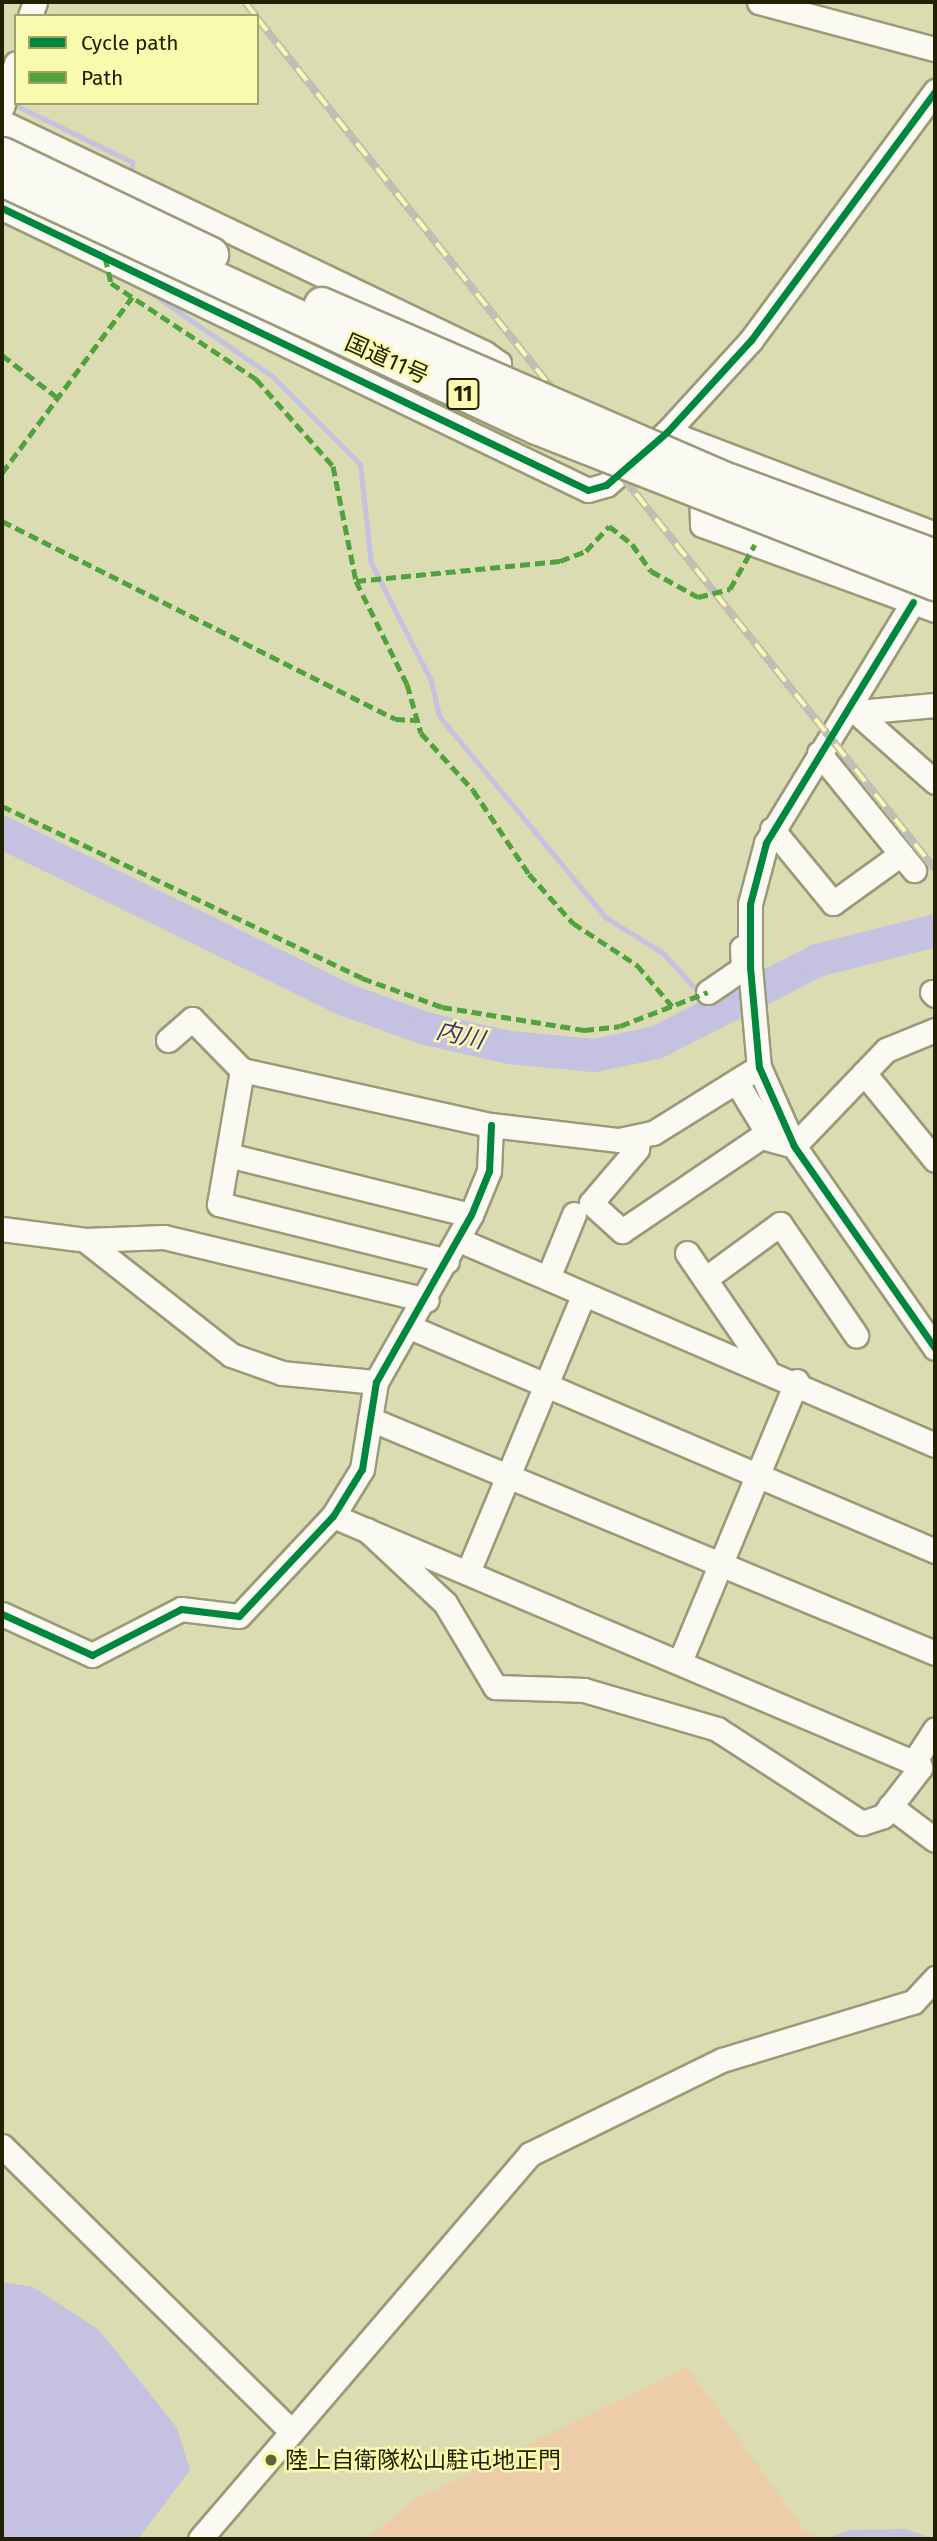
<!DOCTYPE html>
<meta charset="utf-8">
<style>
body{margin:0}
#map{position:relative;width:937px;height:2541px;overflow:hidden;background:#dbdcb2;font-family:"Fira Sans","Noto Sans JP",sans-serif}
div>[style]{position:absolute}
.green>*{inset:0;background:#eccca9}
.water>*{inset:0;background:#c5c1e0}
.stream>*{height:5px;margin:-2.5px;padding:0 2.5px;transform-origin:2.5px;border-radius:2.5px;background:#c5c1e0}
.river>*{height:33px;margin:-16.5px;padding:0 16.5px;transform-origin:16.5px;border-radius:16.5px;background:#c5c1e0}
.roads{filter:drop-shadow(2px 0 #9a9a78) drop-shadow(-2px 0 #9a9a78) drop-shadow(0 2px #9a9a78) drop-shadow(0 -2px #9a9a78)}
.minor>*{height:23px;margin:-11.5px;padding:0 11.5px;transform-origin:11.5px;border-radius:11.5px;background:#fafaf3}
.rail>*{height:8px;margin-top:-4px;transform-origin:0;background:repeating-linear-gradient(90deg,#f9faad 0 16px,#bfbfb4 0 32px);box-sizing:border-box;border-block:2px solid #bfbfb4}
.bridges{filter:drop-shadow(2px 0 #9a9a78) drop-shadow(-2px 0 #9a9a78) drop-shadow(0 2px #9a9a78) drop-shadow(0 -2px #9a9a78)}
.highway-bridge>*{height:33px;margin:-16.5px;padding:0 16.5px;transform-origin:16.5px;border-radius:16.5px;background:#fafaf3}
.quiet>*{height:5px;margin-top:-2.5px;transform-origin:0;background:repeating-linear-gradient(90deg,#50a23d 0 10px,transparent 0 15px)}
.cycleway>*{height:7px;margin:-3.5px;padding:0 3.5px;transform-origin:3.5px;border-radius:3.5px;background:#00873e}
.dots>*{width:19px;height:19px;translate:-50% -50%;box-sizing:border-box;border:4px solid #f9faad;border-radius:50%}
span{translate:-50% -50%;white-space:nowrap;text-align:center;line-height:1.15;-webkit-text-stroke:5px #f9faad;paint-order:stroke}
.shield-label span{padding:2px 5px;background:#f9faad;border:2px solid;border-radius:5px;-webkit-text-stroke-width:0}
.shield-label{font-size:21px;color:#212102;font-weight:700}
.street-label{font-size:23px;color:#212102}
.poi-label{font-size:23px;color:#212102}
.left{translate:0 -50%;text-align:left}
.water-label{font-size:24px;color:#422e85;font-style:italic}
.frame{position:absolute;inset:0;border:4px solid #212102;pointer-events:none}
.legend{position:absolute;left:14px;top:14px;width:245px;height:91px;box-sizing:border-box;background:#f9faad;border:2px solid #a3a369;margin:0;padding:9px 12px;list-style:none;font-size:21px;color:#212102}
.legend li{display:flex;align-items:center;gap:14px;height:35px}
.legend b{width:35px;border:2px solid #a3a369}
</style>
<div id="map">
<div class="green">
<div style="clip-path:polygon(687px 2367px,804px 2530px,824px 2538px,365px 2539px,418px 2498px)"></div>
</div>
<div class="water">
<div style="clip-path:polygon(2px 2282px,33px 2287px,99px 2330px,177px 2428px,190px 2470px,138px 2539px,2px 2539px)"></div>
<div style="clip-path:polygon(905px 2529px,935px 2539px,823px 2539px,851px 2530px)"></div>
</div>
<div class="stream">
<div style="left:9px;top:102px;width:137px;rotate:26deg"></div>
<div style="left:132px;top:162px;width:14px;rotate:94deg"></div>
<div style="left:128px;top:277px;width:175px;rotate:34.5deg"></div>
<div style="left:272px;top:376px;width:124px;rotate:45deg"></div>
<div style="left:360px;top:464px;width:100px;rotate:83.7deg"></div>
<div style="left:371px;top:563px;width:132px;rotate:63deg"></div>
<div style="left:431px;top:681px;width:36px;rotate:77deg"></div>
<div style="left:439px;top:716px;width:261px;rotate:50.4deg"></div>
<div style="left:605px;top:917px;width:68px;rotate:31.8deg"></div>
<div style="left:663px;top:953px;width:81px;rotate:48deg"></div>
</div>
<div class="river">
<div style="left:2px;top:832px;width:384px;rotate:26deg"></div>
<div style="left:347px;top:1000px;width:83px;rotate:19.7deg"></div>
<div style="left:425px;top:1028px;width:86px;rotate:12.7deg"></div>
<div style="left:509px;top:1047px;width:85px;rotate:5.4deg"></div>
<div style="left:594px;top:1055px;width:63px;rotate:-11.8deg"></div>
<div style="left:656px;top:1042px;width:181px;rotate:-27deg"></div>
<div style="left:817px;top:960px;width:122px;rotate:-14.3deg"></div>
</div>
<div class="roads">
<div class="minor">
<div style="left:759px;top:2px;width:182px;rotate:15deg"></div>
<div style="left:30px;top:16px;width:15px;rotate:-70deg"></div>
<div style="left:2px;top:107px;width:46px;rotate:-72.3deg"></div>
<div style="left:2px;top:122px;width:535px;rotate:25.56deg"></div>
<div style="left:485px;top:353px;width:17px;rotate:36deg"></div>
<div style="left:499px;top:363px;width:30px;rotate:90deg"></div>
<div style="left:2px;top:208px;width:650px;rotate:25.7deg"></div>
<div style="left:588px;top:490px;width:19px;rotate:-16deg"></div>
<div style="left:606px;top:485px;width:81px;rotate:-41deg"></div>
<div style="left:667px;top:432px;width:125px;rotate:-47.6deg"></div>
<div style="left:751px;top:340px;width:310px;rotate:-53.5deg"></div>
<div style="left:667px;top:432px;width:287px;rotate:20.8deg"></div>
<div style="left:700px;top:447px;width:78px;rotate:88.5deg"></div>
<div style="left:702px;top:525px;width:248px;rotate:20deg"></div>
<div style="left:913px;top:602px;width:282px;rotate:121.4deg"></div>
<div style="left:766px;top:843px;width:63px;rotate:104.7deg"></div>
<div style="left:750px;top:904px;width:63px;rotate:90deg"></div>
<div style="left:750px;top:967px;width:100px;rotate:84.9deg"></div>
<div style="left:759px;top:1067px;width:86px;rotate:66.1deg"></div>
<div style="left:794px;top:1146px;width:246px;rotate:55.1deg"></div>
<div style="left:849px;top:706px;width:115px;rotate:41.5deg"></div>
<div style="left:858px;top:712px;width:77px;rotate:-5.2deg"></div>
<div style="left:819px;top:753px;width:151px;rotate:50.9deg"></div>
<div style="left:772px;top:829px;width:96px;rotate:50.5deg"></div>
<div style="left:833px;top:903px;width:84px;rotate:-35.8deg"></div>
<div style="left:708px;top:992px;width:42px;rotate:-34.4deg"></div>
<div style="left:743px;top:968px;width:20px;rotate:-93deg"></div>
<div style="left:932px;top:992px;width:4px;rotate:45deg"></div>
<div style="left:168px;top:1040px;width:32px;rotate:-41deg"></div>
<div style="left:192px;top:1019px;width:71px;rotate:45.6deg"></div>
<div style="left:242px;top:1070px;width:255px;rotate:12.5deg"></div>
<div style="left:491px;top:1125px;width:129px;rotate:6.7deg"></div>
<div style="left:619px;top:1140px;width:35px;rotate:-12deg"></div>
<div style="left:653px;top:1133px;width:125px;rotate:-31.9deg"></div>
<div style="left:242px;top:1070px;width:136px;rotate:99.7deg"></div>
<div style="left:219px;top:1204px;width:235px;rotate:14deg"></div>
<div style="left:864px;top:1073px;width:112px;rotate:50.8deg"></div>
<div style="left:737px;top:1083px;width:66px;rotate:58.7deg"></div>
<div style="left:639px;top:1136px;width:13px;rotate:99deg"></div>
<div style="left:637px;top:1149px;width:71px;rotate:130.4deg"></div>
<div style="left:591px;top:1203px;width:42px;rotate:42.1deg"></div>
<div style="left:622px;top:1231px;width:168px;rotate:-34.1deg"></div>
<div style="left:761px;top:1137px;width:34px;rotate:15deg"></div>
<div style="left:794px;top:1146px;width:133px;rotate:-46.2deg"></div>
<div style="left:886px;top:1050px;width:53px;rotate:-22.2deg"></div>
<div style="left:228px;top:1155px;width:250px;rotate:13.9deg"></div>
<div style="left:2px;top:1229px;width:84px;rotate:7.5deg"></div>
<div style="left:85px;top:1240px;width:186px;rotate:38.2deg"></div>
<div style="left:231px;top:1355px;width:54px;rotate:19.4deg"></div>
<div style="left:282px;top:1373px;width:94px;rotate:5.5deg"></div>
<div style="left:85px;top:1240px;width:79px;rotate:-2.2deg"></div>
<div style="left:164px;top:1237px;width:270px;rotate:13.5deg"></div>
<div style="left:459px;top:1240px;width:518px;rotate:23.3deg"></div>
<div style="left:687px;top:1253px;width:138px;rotate:55.6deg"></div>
<div style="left:548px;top:1278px;width:69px;rotate:-67.9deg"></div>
<div style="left:705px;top:1279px;width:93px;rotate:-36.3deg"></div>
<div style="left:780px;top:1224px;width:135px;rotate:55.6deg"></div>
<div style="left:412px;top:1328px;width:569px;rotate:23.09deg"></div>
<div style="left:370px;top:1419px;width:612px;rotate:22.5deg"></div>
<div style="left:333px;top:1516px;width:625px;rotate:22.99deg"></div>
<div style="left:908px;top:1760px;width:9px;rotate:-18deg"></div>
<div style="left:917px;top:1757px;width:33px;rotate:-57deg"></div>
<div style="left:367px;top:1530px;width:107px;rotate:43.1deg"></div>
<div style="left:445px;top:1603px;width:98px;rotate:59.2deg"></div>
<div style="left:495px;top:1687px;width:89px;rotate:1.9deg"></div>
<div style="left:584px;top:1690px;width:139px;rotate:16.3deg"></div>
<div style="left:717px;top:1729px;width:173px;rotate:33deg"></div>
<div style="left:862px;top:1823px;width:22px;rotate:-18deg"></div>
<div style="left:883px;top:1816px;width:61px;rotate:-52.4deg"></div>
<div style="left:920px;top:1768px;width:11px;rotate:-105deg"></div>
<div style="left:468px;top:1572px;width:301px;rotate:-67.4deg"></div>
<div style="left:2px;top:1614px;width:99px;rotate:24.5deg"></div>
<div style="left:92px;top:1655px;width:100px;rotate:-27.3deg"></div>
<div style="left:181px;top:1609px;width:58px;rotate:6.9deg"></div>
<div style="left:239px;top:1616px;width:137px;rotate:-46.8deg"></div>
<div style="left:333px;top:1516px;width:55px;rotate:-58.3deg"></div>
<div style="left:362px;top:1469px;width:88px;rotate:-80.9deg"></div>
<div style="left:376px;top:1382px;width:192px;rotate:-60.4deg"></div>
<div style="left:471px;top:1215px;width:48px;rotate:-67.8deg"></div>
<div style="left:489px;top:1171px;width:46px;rotate:-87.5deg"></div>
<div style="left:681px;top:1659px;width:301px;rotate:-67.4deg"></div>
<div style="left:890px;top:1806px;width:56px;rotate:37.1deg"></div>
<div style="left:2px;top:2146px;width:407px;rotate:44.6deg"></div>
<div style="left:200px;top:2539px;width:507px;rotate:-49.4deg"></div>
<div style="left:530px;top:2154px;width:214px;rotate:-26.1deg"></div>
<div style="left:722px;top:2060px;width:200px;rotate:-16.9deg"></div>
<div style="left:913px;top:2002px;width:33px;rotate:-47deg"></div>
</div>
</div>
<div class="rail">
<div style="left:245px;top:2px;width:18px;rotate:52deg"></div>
<div style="left:257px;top:18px;width:1088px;rotate:51.46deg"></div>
</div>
<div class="bridges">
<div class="highway-bridge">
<div style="left:2px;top:154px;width:232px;rotate:25.6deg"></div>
<div style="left:2px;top:179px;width:589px;rotate:24.91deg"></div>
<div style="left:536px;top:427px;width:428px;rotate:21.4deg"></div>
<div style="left:321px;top:304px;width:447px;rotate:23.4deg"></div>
<div style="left:731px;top:481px;width:217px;rotate:20.2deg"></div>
</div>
</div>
<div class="quiet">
<div style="left:105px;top:257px;width:27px;rotate:77deg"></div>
<div style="left:111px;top:283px;width:174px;rotate:33.5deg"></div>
<div style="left:256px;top:379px;width:116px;rotate:48.5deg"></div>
<div style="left:333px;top:466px;width:117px;rotate:78.7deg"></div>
<div style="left:356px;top:581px;width:115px;rotate:63.7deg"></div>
<div style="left:407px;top:684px;width:51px;rotate:74.1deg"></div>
<div style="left:421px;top:733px;width:77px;rotate:47.6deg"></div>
<div style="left:473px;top:790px;width:101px;rotate:56.3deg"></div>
<div style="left:529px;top:874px;width:66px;rotate:48.1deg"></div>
<div style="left:573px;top:923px;width:77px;rotate:33.3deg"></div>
<div style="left:637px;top:965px;width:54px;rotate:49.5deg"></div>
<div style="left:2px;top:355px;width:71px;rotate:37.5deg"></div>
<div style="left:2px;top:473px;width:219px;rotate:-53.5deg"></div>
<div style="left:2px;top:521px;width:440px;rotate:26.7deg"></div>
<div style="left:395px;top:719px;width:20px;rotate:3deg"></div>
<div style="left:356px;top:581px;width:205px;rotate:-5.6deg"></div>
<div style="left:560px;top:561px;width:28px;rotate:-21deg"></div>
<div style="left:586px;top:551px;width:34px;rotate:-47deg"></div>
<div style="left:609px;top:526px;width:29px;rotate:38deg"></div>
<div style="left:632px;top:544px;width:33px;rotate:55deg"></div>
<div style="left:651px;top:571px;width:54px;rotate:29deg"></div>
<div style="left:698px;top:597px;width:33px;rotate:-14deg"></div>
<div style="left:730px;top:589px;width:51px;rotate:-60.9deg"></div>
<div style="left:2px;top:806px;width:399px;rotate:25.5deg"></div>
<div style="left:362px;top:978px;width:85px;rotate:19.9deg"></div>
<div style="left:442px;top:1007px;width:144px;rotate:9.2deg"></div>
<div style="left:584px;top:1030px;width:36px;rotate:-6deg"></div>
<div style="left:620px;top:1026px;width:94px;rotate:-21.1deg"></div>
</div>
<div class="cycleway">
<div style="left:2px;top:208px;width:650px;rotate:25.7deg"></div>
<div style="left:588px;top:490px;width:19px;rotate:-16deg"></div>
<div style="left:606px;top:485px;width:81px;rotate:-41deg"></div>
<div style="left:667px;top:432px;width:125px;rotate:-47.6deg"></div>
<div style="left:751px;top:340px;width:310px;rotate:-53.5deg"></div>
<div style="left:913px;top:602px;width:282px;rotate:121.4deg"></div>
<div style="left:766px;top:843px;width:63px;rotate:104.7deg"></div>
<div style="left:750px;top:904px;width:63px;rotate:90deg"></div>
<div style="left:750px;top:967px;width:100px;rotate:84.9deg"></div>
<div style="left:759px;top:1067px;width:86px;rotate:66.1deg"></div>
<div style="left:794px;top:1146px;width:246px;rotate:55.1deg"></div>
<div style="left:2px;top:1614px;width:99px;rotate:24.5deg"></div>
<div style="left:92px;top:1655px;width:100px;rotate:-27.3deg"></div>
<div style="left:181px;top:1609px;width:58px;rotate:6.9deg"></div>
<div style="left:239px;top:1616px;width:137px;rotate:-46.8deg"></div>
<div style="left:333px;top:1516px;width:55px;rotate:-58.3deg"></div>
<div style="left:362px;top:1469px;width:88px;rotate:-80.9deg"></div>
<div style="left:376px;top:1382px;width:192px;rotate:-60.4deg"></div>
<div style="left:471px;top:1215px;width:48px;rotate:-67.8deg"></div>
<div style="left:489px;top:1171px;width:46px;rotate:-87.5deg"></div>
</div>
<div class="dots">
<div style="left:271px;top:2460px;background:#626240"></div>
</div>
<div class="shield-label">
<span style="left:463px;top:394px">11</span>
</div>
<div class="street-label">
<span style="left:387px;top:359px;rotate:24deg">国道11号</span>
</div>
<div class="poi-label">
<span class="left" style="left:285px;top:2460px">陸上自衛隊松山駐屯地正門</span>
</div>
<div class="water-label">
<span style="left:460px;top:1036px;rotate:13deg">内川</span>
</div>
<div class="frame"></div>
<ul class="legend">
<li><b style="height:9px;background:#00873e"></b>Cycle path</li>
<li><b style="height:9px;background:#50a23d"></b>Path</li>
</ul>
</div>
